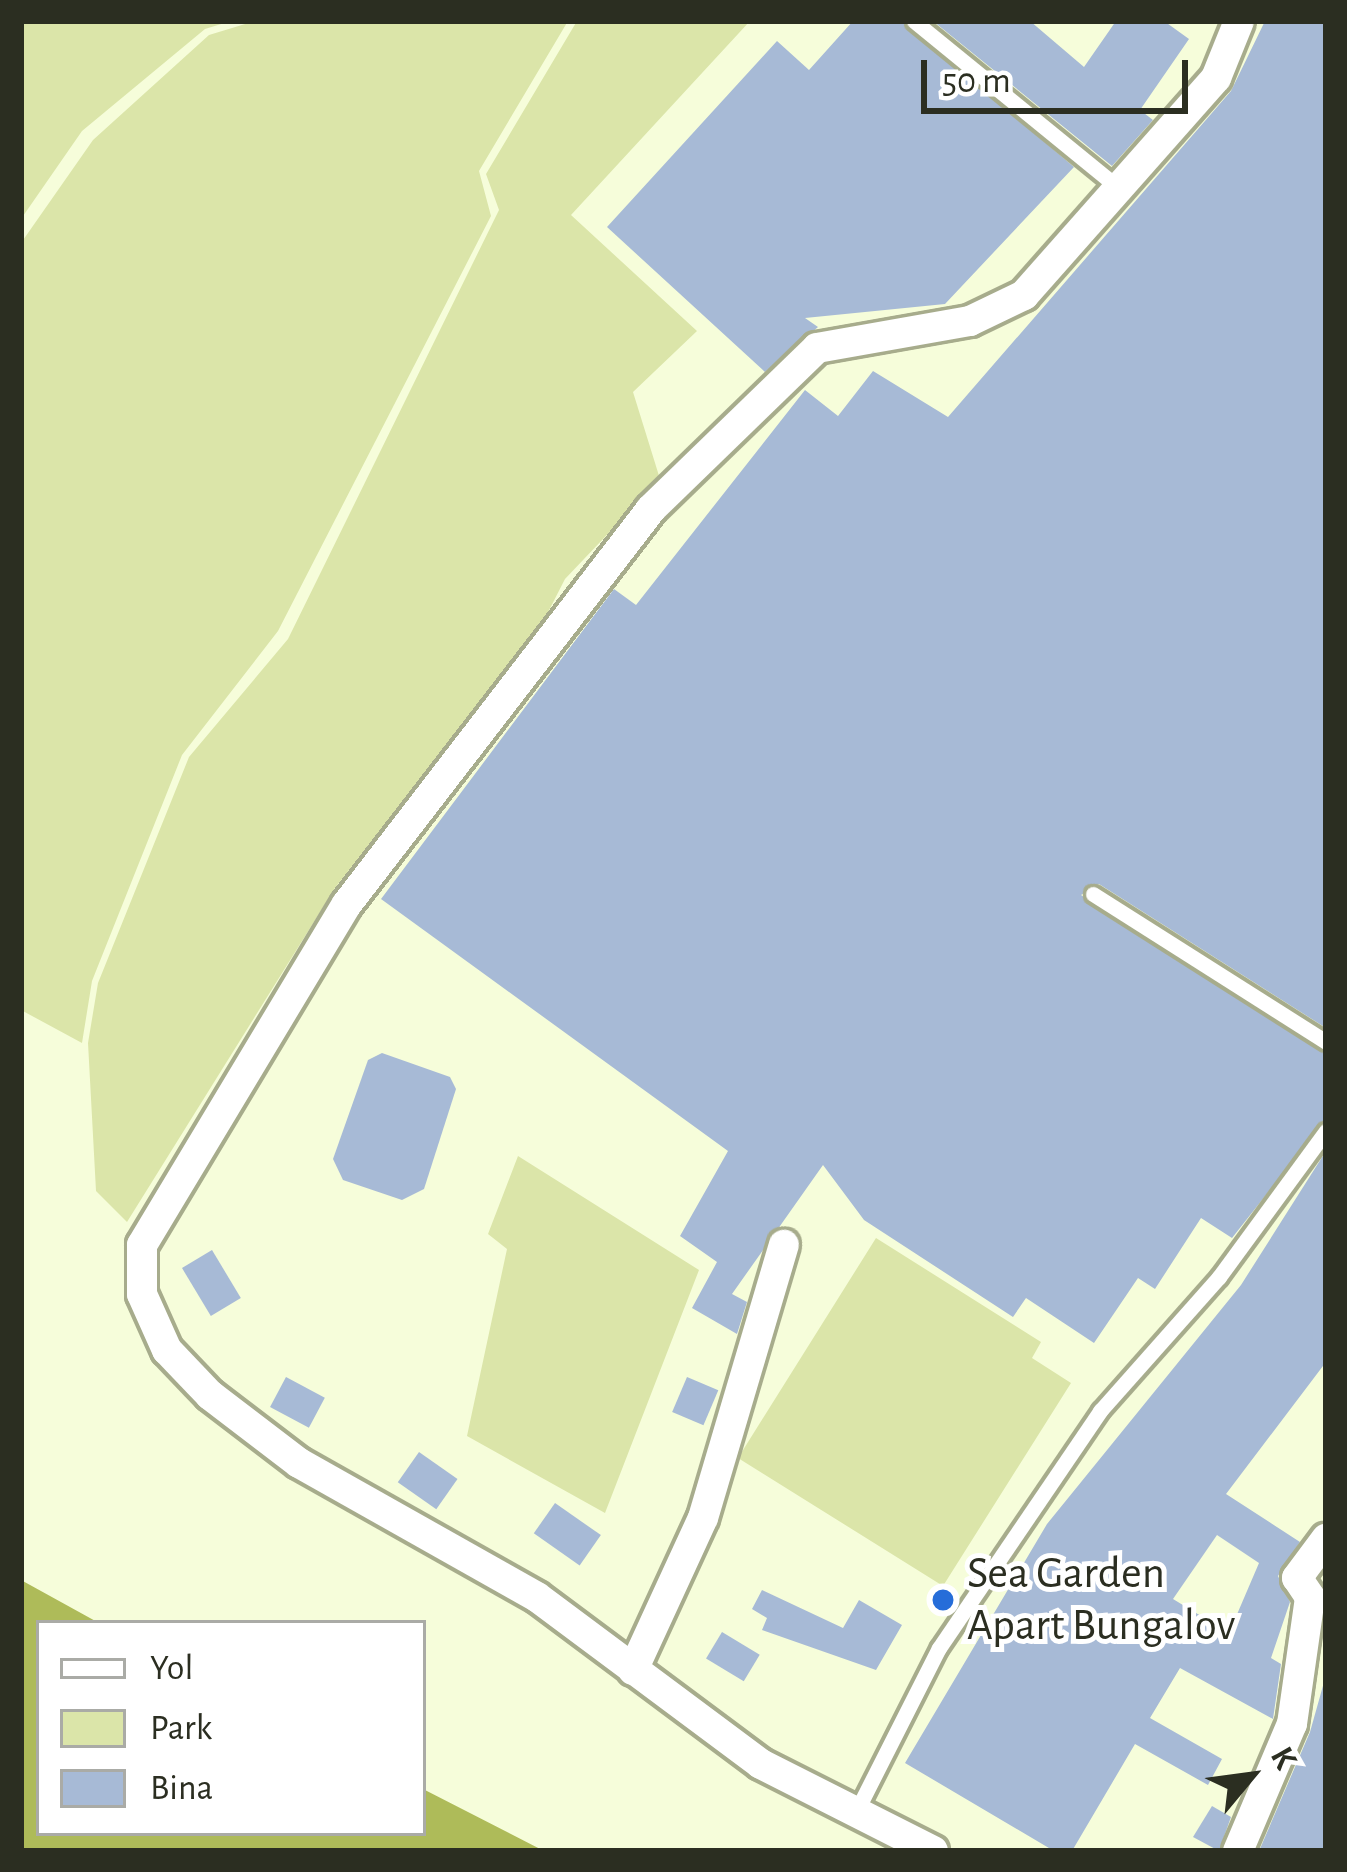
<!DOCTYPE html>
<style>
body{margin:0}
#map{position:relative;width:1347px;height:1872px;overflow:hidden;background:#f6fdda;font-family:"Alegreya Sans",sans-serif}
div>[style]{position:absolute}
.green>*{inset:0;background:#dbe5a9}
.water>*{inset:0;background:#aebb59}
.building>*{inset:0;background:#a7bad6;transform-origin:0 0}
.roads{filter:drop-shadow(3px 0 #a7ac8c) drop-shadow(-3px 0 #a7ac8c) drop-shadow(0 3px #a7ac8c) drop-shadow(0 -3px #a7ac8c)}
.service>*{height:15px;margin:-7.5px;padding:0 7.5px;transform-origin:7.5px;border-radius:7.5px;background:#fff}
.minor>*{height:30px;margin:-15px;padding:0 15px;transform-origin:15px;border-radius:15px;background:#fff}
.dots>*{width:33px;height:33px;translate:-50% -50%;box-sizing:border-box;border:6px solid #fff;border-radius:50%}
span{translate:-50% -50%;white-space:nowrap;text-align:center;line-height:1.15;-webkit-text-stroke:10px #fff;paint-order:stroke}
.poi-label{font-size:45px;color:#2b2e21}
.left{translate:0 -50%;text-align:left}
.frame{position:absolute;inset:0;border:24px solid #2b2e21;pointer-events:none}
.legend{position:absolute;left:36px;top:1620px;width:390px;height:216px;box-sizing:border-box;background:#fff;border:3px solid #aaaba6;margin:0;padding:15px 21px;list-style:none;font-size:36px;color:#2b2e21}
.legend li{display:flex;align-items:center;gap:24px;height:60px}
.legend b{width:60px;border:3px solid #aaaba6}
.north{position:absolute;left:1191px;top:1716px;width:120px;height:120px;-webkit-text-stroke:9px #fff;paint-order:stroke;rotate:61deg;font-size:33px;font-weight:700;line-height:48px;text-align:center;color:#2b2e21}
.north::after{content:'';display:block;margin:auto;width:42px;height:54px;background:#2b2e21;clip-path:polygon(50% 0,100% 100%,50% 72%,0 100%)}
.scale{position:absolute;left:921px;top:60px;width:267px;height:54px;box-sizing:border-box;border:6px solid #2b2e21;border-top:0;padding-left:15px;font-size:36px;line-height:42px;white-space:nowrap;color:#2b2e21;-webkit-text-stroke:9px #fff;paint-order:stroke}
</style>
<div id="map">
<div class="green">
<div style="clip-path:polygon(21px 21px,231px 21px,205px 29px,82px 131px,21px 219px)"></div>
<div style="clip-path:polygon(255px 21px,568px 21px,479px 171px,491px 216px,278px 631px,182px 755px,92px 981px,82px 1043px,21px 1010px,21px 243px,93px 140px,209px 35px)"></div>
<div style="clip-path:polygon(577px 21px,750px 21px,571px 215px,697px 331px,633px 392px,660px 479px,565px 579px,542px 624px,335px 888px,127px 1222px,96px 1191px,88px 1043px,98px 983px,189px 757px,288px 639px,499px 210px,486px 174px)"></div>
<div style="clip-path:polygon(518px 1156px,699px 1270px,605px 1513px,467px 1436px,507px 1249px,488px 1234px)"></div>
<div style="clip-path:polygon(876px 1238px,1041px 1342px,1032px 1358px,1071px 1383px,943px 1586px,738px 1458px)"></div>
</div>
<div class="water">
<div style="clip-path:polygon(21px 1580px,99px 1623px,39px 1623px,39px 1833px,423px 1833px,423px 1789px,544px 1851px,21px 1851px)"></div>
</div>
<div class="building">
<div style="clip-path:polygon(853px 21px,902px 21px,1074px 167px,945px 304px,805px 318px,818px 327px,765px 372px,607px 227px,777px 41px,809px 70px)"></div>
<div style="clip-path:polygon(933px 21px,1030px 21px,1084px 67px,1116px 21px,1164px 21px,1189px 39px,1140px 110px,1153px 120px,1112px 166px)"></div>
<div style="clip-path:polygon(1265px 21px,1326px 21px,1326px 1028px,1099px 884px,1081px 895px,1326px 1054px,1326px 1119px,1232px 1238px,1201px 1218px,1155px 1289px,1138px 1278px,1094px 1343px,1026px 1298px,1013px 1317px,864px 1220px,823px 1165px,732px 1294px,747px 1302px,737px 1334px,692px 1308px,717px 1262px,680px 1236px,728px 1151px,381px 899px,614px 589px,636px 605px,805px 390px,838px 416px,873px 371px,948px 417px,1231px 91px)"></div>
<div style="clip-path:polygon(382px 1053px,450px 1077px,456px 1089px,424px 1189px,402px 1200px,343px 1180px,333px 1159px,368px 1060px)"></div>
<div style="clip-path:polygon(evenodd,1326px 1151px,1326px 1362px,1226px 1494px,1300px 1542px,1278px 1576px,1290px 1602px,1271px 1658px,1281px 1664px,1273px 1719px,1180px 1668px,1150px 1718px,1222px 1759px,1208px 1785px,1135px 1744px,1072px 1851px,1054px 1851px,905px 1763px,1047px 1524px,1241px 1285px,1326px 1151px,1217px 1535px,1259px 1563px,1229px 1633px,1173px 1599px,1217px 1535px)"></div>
<div style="left:212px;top:1250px;width:56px;height:35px;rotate:59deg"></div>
<div style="left:286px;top:1377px;width:44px;height:34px;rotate:28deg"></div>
<div style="left:687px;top:1377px;width:34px;height:38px;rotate:23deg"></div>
<div style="left:419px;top:1452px;width:47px;height:37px;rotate:35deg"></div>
<div style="left:555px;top:1503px;width:56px;height:37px;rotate:35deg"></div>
<div style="clip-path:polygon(762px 1590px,843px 1628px,859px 1600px,902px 1625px,876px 1670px,762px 1630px,767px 1618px,752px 1609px)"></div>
<div style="left:722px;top:1632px;width:44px;height:31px;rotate:31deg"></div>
<div style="clip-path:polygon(1326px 1675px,1326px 1851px,1259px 1851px,1310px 1732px)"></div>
<div style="clip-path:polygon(1212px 1806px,1231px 1817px,1219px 1851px,1193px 1837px)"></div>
</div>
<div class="roads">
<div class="service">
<div style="left:914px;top:21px;width:264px;rotate:39.2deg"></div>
<div style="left:1093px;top:894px;width:276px;rotate:32.4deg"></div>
<div style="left:856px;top:1812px;width:184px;rotate:-63.2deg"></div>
<div style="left:939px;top:1648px;width:287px;rotate:-55.8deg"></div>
<div style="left:1100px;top:1411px;width:179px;rotate:-48.4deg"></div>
<div style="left:1219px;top:1277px;width:181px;rotate:-53.8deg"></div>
</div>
<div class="minor">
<div style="left:633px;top:1670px;width:167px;rotate:-65.3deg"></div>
<div style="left:703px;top:1518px;width:285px;rotate:-73.5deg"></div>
<div style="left:933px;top:1851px;width:193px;rotate:-153.2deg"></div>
<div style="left:761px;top:1764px;width:279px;rotate:-143.3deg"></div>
<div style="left:537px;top:1597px;width:273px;rotate:-150.6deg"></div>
<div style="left:299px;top:1463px;width:112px;rotate:-142.6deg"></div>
<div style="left:210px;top:1395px;width:62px;rotate:-133.7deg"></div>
<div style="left:167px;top:1350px;width:61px;rotate:-114.1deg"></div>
<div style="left:142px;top:1294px;width:49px;rotate:-90deg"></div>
<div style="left:142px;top:1245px;width:398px;rotate:-59deg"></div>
<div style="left:347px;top:904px;width:498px;rotate:-52.4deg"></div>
<div style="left:651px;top:509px;width:231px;rotate:-44.1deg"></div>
<div style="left:817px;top:348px;width:155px;rotate:-10deg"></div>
<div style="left:970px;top:321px;width:60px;rotate:-25.7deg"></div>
<div style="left:1024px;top:295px;width:290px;rotate:-48.5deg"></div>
<div style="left:1216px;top:78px;width:61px;rotate:-68deg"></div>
<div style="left:1238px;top:1851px;width:138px;rotate:-67deg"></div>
<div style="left:1292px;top:1724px;width:128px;rotate:-81.9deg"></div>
<div style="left:1310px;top:1597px;width:23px;rotate:-124deg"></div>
<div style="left:1297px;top:1578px;width:49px;rotate:-53.4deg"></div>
</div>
</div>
<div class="dots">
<div style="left:943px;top:1600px;background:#266dd9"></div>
</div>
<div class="poi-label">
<span class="left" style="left:967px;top:1600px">Sea Garden<br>Apart Bungalov</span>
</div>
<div class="frame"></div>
<ul class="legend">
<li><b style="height:15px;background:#fff"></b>Yol</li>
<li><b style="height:33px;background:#dbe5a9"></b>Park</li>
<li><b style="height:33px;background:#a7bad6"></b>Bina</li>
</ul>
<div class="north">K</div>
<div class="scale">50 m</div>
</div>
